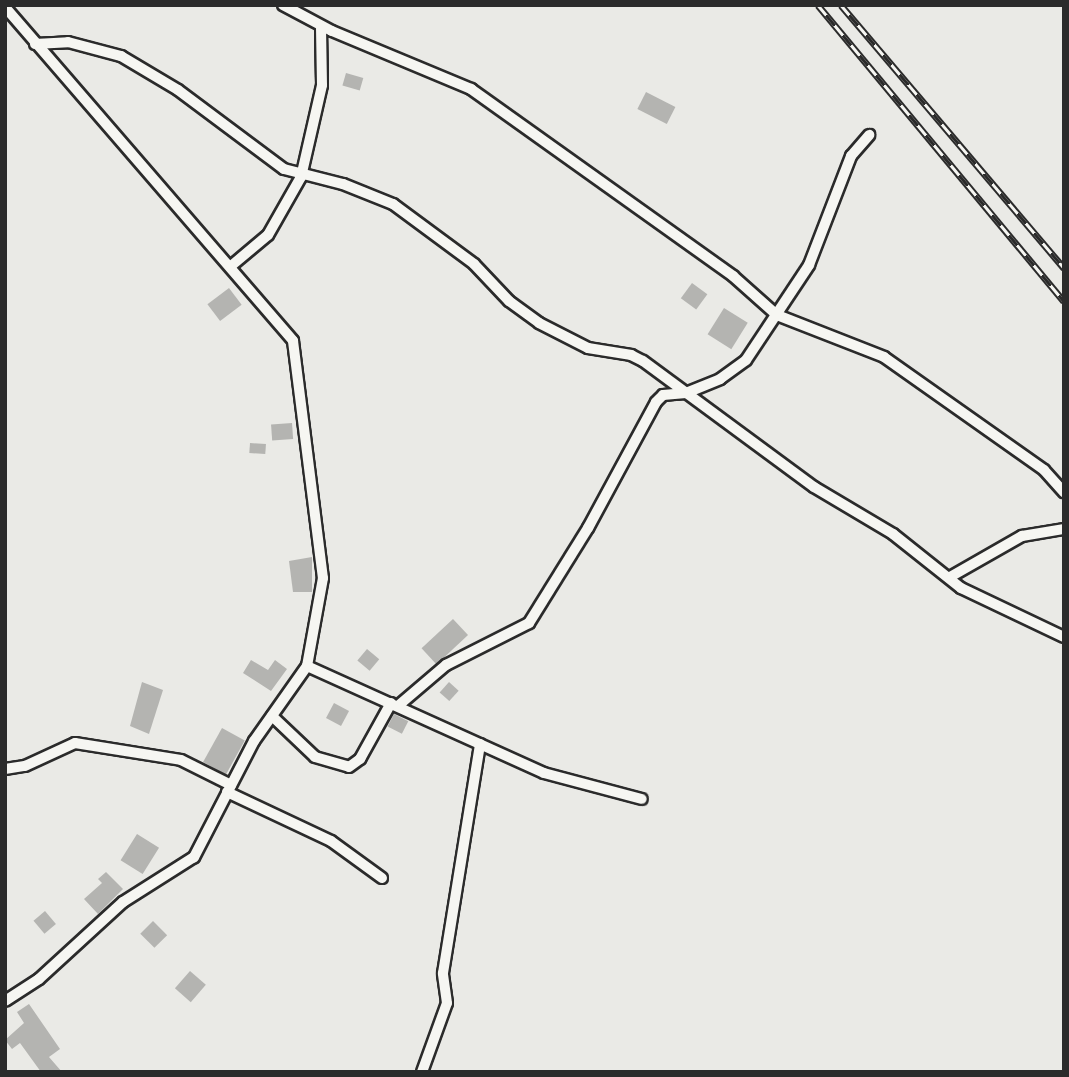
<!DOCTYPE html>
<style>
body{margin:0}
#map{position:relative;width:1069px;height:1077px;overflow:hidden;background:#eaeae6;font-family:"Comic Neue",sans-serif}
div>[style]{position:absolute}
.building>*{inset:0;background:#b4b4b1;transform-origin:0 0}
.roads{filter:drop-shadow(2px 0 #2b2b2b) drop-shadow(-2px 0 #2b2b2b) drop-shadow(0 2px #2b2b2b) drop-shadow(0 -2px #2b2b2b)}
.street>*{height:10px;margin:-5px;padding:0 5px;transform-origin:5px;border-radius:5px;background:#f6f6f2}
.rail>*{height:7px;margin-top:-3.5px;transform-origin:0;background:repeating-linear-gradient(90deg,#f6f6f2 0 13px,#2b2b2b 0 26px);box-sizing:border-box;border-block:2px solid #2b2b2b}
span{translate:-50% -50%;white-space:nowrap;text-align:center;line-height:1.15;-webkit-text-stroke:5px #f6f6f2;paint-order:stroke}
.frame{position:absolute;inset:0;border:7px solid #2b2b2b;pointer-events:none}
</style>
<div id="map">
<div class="building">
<div style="left:346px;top:73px;width:18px;height:13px;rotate:16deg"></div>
<div style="left:646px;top:92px;width:33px;height:19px;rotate:27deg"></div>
<div style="left:692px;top:283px;width:19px;height:19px;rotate:36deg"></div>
<div style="left:229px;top:288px;width:21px;height:27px;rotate:53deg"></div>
<div style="left:724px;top:308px;width:28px;height:31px;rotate:32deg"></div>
<div style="left:292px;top:423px;width:16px;height:21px;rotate:86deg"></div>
<div style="left:250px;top:443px;width:16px;height:10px;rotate:4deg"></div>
<div style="clip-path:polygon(312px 557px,312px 592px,293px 592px,289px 561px)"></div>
<div style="left:453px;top:619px;width:22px;height:43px;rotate:47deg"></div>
<div style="left:367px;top:649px;width:16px;height:15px;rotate:40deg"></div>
<div style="clip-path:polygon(251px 660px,268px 670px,275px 660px,287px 669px,271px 691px,243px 673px)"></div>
<div style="clip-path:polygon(142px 682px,163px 690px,149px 734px,130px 726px)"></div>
<div style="left:449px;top:682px;width:13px;height:14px;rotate:42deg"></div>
<div style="left:334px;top:703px;width:17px;height:17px;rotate:28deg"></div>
<div style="left:394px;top:714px;width:16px;height:14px;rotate:27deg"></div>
<div style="left:222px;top:728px;width:26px;height:39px;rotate:29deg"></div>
<div style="left:137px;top:834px;width:26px;height:31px;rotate:32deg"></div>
<div style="clip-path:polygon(106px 872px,123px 889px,98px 914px,84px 899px,102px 883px,98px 879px)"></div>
<div style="left:45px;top:911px;width:17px;height:15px;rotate:50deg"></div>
<div style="left:153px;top:921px;width:20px;height:18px;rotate:45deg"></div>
<div style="left:190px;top:971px;width:21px;height:23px;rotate:41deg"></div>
<div style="clip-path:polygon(29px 1004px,60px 1049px,49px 1057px,62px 1072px,41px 1072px,20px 1043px,12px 1049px,5px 1040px,24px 1023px,17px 1012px)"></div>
</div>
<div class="roads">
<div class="street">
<div style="left:283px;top:5px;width:55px;rotate:28deg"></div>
<div style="left:332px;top:31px;width:151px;rotate:22.6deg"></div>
<div style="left:471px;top:89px;width:322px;rotate:35.5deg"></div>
<div style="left:733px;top:276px;width:59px;rotate:41.6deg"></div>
<div style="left:777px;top:315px;width:115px;rotate:21.4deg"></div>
<div style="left:884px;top:357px;width:196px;rotate:35.2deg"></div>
<div style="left:1044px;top:470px;width:30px;rotate:48deg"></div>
<div style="left:5px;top:7px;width:441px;rotate:49.2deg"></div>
<div style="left:293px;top:341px;width:239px;rotate:82.8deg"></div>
<div style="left:323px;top:578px;width:89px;rotate:100.3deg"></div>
<div style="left:307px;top:666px;width:92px;rotate:125.2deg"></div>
<div style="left:254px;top:741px;width:131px;rotate:117.3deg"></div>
<div style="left:194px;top:857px;width:84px;rotate:147.6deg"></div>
<div style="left:123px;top:902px;width:114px;rotate:137.5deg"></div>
<div style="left:39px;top:979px;width:40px;rotate:147.1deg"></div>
<div style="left:35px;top:44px;width:33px;rotate:-3deg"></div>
<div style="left:68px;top:42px;width:55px;rotate:14.8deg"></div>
<div style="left:121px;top:56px;width:66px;rotate:30.8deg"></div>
<div style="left:178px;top:90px;width:132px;rotate:36.7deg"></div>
<div style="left:284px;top:169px;width:61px;rotate:14.3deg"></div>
<div style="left:343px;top:184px;width:54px;rotate:21.8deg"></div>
<div style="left:393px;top:204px;width:101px;rotate:36.5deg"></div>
<div style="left:474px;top:264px;width:51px;rotate:46.6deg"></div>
<div style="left:509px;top:301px;width:37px;rotate:36deg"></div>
<div style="left:539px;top:323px;width:55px;rotate:27deg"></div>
<div style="left:588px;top:348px;width:44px;rotate:9.2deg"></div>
<div style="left:631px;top:355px;width:13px;rotate:27deg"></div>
<div style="left:643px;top:361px;width:212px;rotate:36.4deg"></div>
<div style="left:814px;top:487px;width:92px;rotate:30.7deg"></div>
<div style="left:893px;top:534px;width:87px;rotate:38.5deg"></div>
<div style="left:961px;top:588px;width:114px;rotate:25.4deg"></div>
<div style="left:231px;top:266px;width:48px;rotate:-40deg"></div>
<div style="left:268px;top:235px;width:67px;rotate:-60.4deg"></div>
<div style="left:301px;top:177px;width:94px;rotate:-77.1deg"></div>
<div style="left:322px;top:85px;width:59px;rotate:-91deg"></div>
<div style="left:950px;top:577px;width:83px;rotate:-29.7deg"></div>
<div style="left:1022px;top:536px;width:43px;rotate:-9.5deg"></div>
<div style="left:307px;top:666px;width:260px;rotate:24.3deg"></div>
<div style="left:544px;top:773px;width:101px;rotate:14.9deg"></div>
<div style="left:399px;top:705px;width:62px;rotate:-40.4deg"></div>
<div style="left:446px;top:665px;width:93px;rotate:-26.8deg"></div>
<div style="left:529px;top:623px;width:112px;rotate:-58.2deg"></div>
<div style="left:588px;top:528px;width:143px;rotate:-61.6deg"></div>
<div style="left:656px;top:402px;width:10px;rotate:-45deg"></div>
<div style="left:663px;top:395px;width:23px;rotate:-5deg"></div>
<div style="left:686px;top:393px;width:37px;rotate:-22deg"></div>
<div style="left:720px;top:379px;width:32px;rotate:-36deg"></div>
<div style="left:746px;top:360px;width:114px;rotate:-56.4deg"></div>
<div style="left:809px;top:265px;width:117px;rotate:-68.9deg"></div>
<div style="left:851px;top:156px;width:28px;rotate:-49deg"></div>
<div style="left:272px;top:716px;width:59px;rotate:43.6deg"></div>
<div style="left:315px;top:757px;width:35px;rotate:16deg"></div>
<div style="left:349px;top:767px;width:14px;rotate:-36deg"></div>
<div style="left:360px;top:759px;width:64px;rotate:-61deg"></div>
<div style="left:5px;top:769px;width:20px;rotate:-9deg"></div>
<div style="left:25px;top:766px;width:55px;rotate:-24.7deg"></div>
<div style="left:75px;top:743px;width:107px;rotate:9.1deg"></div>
<div style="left:181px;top:760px;width:56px;rotate:26.6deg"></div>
<div style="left:227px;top:792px;width:115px;rotate:25.2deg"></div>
<div style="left:331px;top:841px;width:63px;rotate:36deg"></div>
<div style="left:422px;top:1072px;width:73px;rotate:-70.1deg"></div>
<div style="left:447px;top:1003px;width:30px;rotate:-98deg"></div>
<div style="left:443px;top:973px;width:232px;rotate:-80.8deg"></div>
</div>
</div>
<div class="rail">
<div style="left:818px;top:5px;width:385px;rotate:50.3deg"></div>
<div style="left:841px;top:5px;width:345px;rotate:49.7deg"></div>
</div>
<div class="frame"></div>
</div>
